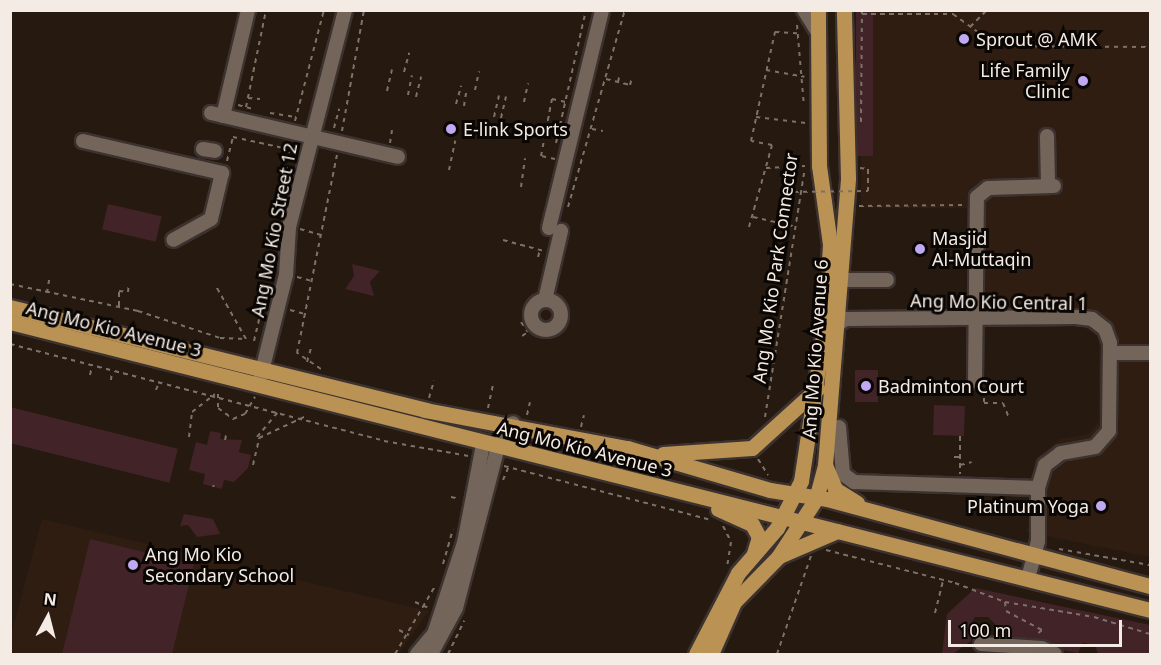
<!DOCTYPE html>
<style>
body{margin:0}
#map{position:relative;width:1161px;height:665px;overflow:hidden;background:#251910;font-family:"Noto Sans",sans-serif}
div>[style]{position:absolute}
.built>*{inset:0;background:#2f1d11}
.green>*{inset:0;background:#422328;transform-origin:0 0}
.path>*{height:2px;margin-top:-1px;transform-origin:0;background:repeating-linear-gradient(90deg,#7c726a 0 4.5px,transparent 0 9px)}
.roads{filter:drop-shadow(2px 0 #3c322f) drop-shadow(-2px 0 #3c322f) drop-shadow(0 2px #3c322f) drop-shadow(0 -2px #3c322f)}
.minor>*{height:14px;margin:-7px;padding:0 7px;transform-origin:7px;border-radius:7px;background:#74655a}
.minor>.ring{margin:-7px;padding:0;box-sizing:content-box;background:none;border:14px solid #74655a;border-radius:50%}
.major>*{height:15px;margin:-7.5px;padding:0 7.5px;transform-origin:7.5px;border-radius:7.5px;background:#ba9254}
.path-bridge>*{height:2px;margin-top:-1px;transform-origin:0;background:repeating-linear-gradient(90deg,#7c726a 0 4.5px,transparent 0 9px)}
.dots>*{width:16px;height:16px;translate:-50% -50%;box-sizing:border-box;border:3px solid #0a0603;border-radius:50%}
span{translate:-50% -50%;white-space:nowrap;text-align:center;line-height:1.15;-webkit-text-stroke:6px #0a0603;paint-order:stroke}
.poi-label{font-size:18px;color:#f4ebe5}
.left{translate:0 -50%;text-align:left}
.right{translate:-100% -50%;text-align:right}
.street-label{font-size:18px;color:#f4ebe5}
.frame{position:absolute;inset:0;border:12px solid #f4ebe5;pointer-events:none}
.north{position:absolute;left:18px;top:587px;width:60px;height:60px;-webkit-text-stroke:4px #0a0603;paint-order:stroke;rotate:7deg;font-size:16px;font-weight:700;line-height:24px;text-align:center;color:#f4ebe5}
.north::after{content:'';display:block;margin:auto;width:21px;height:27px;background:#f4ebe5;clip-path:polygon(50% 0,100% 100%,50% 72%,0 100%)}
.scale{position:absolute;left:948px;top:620px;width:174px;height:27px;box-sizing:border-box;border:3px solid #f4ebe5;border-top:0;padding-left:8px;font-size:18px;line-height:21px;white-space:nowrap;color:#f4ebe5;-webkit-text-stroke:4px #0a0603;paint-order:stroke}
</style>
<div id="map">
<div class="built">
<div style="clip-path:polygon(861px 11px,1150px 11px,1150px 557px,1026px 532px,1031px 522px,1035px 459px,1061px 439px,1089px 434px,1099px 421px,1099px 337px,1080px 325px,968px 324px,968px 208px,861px 208px)"></div>
<div style="clip-path:polygon(42px 519px,429px 611px,398px 654px,11px 654px,11px 635px)"></div>
</div>
<div class="green">
<div style="left:856px;top:11px;width:17px;height:145px"></div>
<div style="left:108px;top:204px;width:55px;height:26px;rotate:13deg"></div>
<div style="clip-path:polygon(352px 264px,380px 271px,370px 282px,374px 296px,345px 289px,354px 276px)"></div>
<div style="left:855px;top:370px;width:23px;height:32px"></div>
<div style="left:934px;top:405px;width:31px;height:30px;rotate:2deg"></div>
<div style="left:10px;top:407px;width:173px;height:35px;rotate:14deg"></div>
<div style="clip-path:polygon(210px 431px,221px 433px,220px 439px,242px 440px,239px 452px,251px 455px,248px 468px,234px 482px,224px 480px,222px 489px,203px 484px,205px 474px,189px 470px,196px 442px,207px 445px)"></div>
<div style="clip-path:polygon(184px 514px,213px 519px,220px 534px,197px 537px,188px 525px,180px 526px)"></div>
<div style="clip-path:polygon(90px 539px,194px 564px,172px 654px,62px 654px)"></div>
<div style="clip-path:polygon(975px 588px,1150px 625px,1150px 654px,1098px 654px,1095px 645px,1083px 643px,1078px 653px,1010px 640px,988px 617px,975px 617px,969px 627px,971px 641px,953px 654px,942px 654px,947px 614px)"></div>
</div>
<div class="path">
<div style="left:709px;top:10px;width:2px;rotate:27deg"></div>
<div style="left:862px;top:14px;width:91px"></div>
<div style="left:953px;top:14px;width:54px;rotate:36deg"></div>
<div style="left:997px;top:46px;width:153px;rotate:0.4deg"></div>
<div style="left:797px;top:25px;width:81px;rotate:85.1deg"></div>
<div style="left:970px;top:27px;width:24px;rotate:-45deg"></div>
<div style="left:766px;top:70px;width:39px;rotate:10deg"></div>
<div style="left:404px;top:72px;width:20px;rotate:-75deg"></div>
<div style="left:606px;top:79px;width:25px;rotate:14deg"></div>
<div style="left:630px;top:85px;width:7px;rotate:-74deg"></div>
<div style="left:618px;top:82px;width:8px;rotate:-76deg"></div>
<div style="left:475px;top:90px;width:19px;rotate:-78deg"></div>
<div style="left:387px;top:91px;width:22px;rotate:-77deg"></div>
<div style="left:408px;top:95px;width:20px;rotate:-79deg"></div>
<div style="left:416px;top:97px;width:21px;rotate:-76deg"></div>
<div style="left:248px;top:98px;width:12px;rotate:5deg"></div>
<div style="left:524px;top:102px;width:19px;rotate:-78deg"></div>
<div style="left:456px;top:104px;width:19px;rotate:-74deg"></div>
<div style="left:238px;top:105px;width:16px;rotate:15deg"></div>
<div style="left:464px;top:106px;width:18px;rotate:-81deg"></div>
<div style="left:246px;top:107px;width:99px;rotate:-78.3deg"></div>
<div style="left:270px;top:113px;width:26px;rotate:9deg"></div>
<div style="left:494px;top:117px;width:22px;rotate:-77deg"></div>
<div style="left:756px;top:117px;width:50px;rotate:6.8deg"></div>
<div style="left:501px;top:118px;width:22px;rotate:-77deg"></div>
<div style="left:295px;top:121px;width:115px;rotate:-75.4deg"></div>
<div style="left:861px;top:122px;width:112px;rotate:-89.5deg"></div>
<div style="left:334px;top:128px;width:20px;rotate:-75deg"></div>
<div style="left:592px;top:129px;width:11px;rotate:10deg"></div>
<div style="left:342px;top:131px;width:123px;rotate:-79.7deg"></div>
<div style="left:390px;top:143px;width:13px;rotate:-81deg"></div>
<div style="left:556px;top:143px;width:136px;rotate:-77.3deg"></div>
<div style="left:555px;top:159px;width:14px;rotate:-168deg"></div>
<div style="left:541px;top:156px;width:58px;rotate:-79.1deg"></div>
<div style="left:552px;top:99px;width:14px;rotate:12deg"></div>
<div style="left:227px;top:161px;width:25px;rotate:-76deg"></div>
<div style="left:233px;top:137px;width:56px;rotate:12.3deg"></div>
<div style="left:766px;top:168px;width:39px;rotate:-3deg"></div>
<div style="left:860px;top:168px;width:8px;rotate:7deg"></div>
<div style="left:868px;top:169px;width:22px;rotate:90deg"></div>
<div style="left:449px;top:170px;width:30px;rotate:-78deg"></div>
<div style="left:521px;top:187px;width:29px;rotate:-82deg"></div>
<div style="left:785px;top:192px;width:22px;rotate:-90deg"></div>
<div style="left:283px;top:198px;width:54px;rotate:-82.6deg"></div>
<div style="left:859px;top:206px;width:105px;rotate:-0.5deg"></div>
<div style="left:568px;top:207px;width:205px;rotate:-73.9deg"></div>
<div style="left:753px;top:217px;width:45px;rotate:12.8deg"></div>
<div style="left:749px;top:227px;width:85px;rotate:-74.3deg"></div>
<div style="left:772px;top:145px;width:21px;rotate:-169deg"></div>
<div style="left:751px;top:141px;width:112px;rotate:-77.6deg"></div>
<div style="left:775px;top:32px;width:22px;rotate:3deg"></div>
<div style="left:300px;top:229px;width:22px;rotate:16deg"></div>
<div style="left:503px;top:240px;width:42px;rotate:15deg"></div>
<div style="left:538px;top:257px;width:7px;rotate:-74deg"></div>
<div style="left:297px;top:277px;width:16px;rotate:15deg"></div>
<div style="left:10px;top:284px;width:131px;rotate:11.9deg"></div>
<div style="left:138px;top:311px;width:86px;rotate:18.2deg"></div>
<div style="left:220px;top:338px;width:26px;rotate:2deg"></div>
<div style="left:246px;top:339px;width:59px;rotate:-119.6deg"></div>
<div style="left:47px;top:293px;width:18px;rotate:-81deg"></div>
<div style="left:119px;top:306px;width:15px;rotate:-90deg"></div>
<div style="left:119px;top:291px;width:9px;rotate:6deg"></div>
<div style="left:128px;top:292px;width:9px;rotate:-84deg"></div>
<div style="left:290px;top:310px;width:16px;rotate:15deg"></div>
<div style="left:521px;top:322px;width:12px;rotate:55deg"></div>
<div style="left:522px;top:336px;width:14px;rotate:-34deg"></div>
<div style="left:534px;top:328px;width:13px;rotate:-103deg"></div>
<div style="left:254px;top:341px;width:83px;rotate:-76.8deg"></div>
<div style="left:10px;top:344px;width:386px;rotate:14.5deg"></div>
<div style="left:384px;top:441px;width:86px;rotate:10deg"></div>
<div style="left:307px;top:362px;width:15px;rotate:-74deg"></div>
<div style="left:321px;top:369px;width:29px;rotate:-146deg"></div>
<div style="left:297px;top:353px;width:202px;rotate:-78.6deg"></div>
<div style="left:90px;top:375px;width:9px;rotate:-77deg"></div>
<div style="left:111px;top:380px;width:9px;rotate:-84deg"></div>
<div style="left:984px;top:389px;width:14px;rotate:90deg"></div>
<div style="left:984px;top:403px;width:19px"></div>
<div style="left:1003px;top:403px;width:16px;rotate:68deg"></div>
<div style="left:156px;top:390px;width:9px;rotate:-69deg"></div>
<div style="left:218px;top:394px;width:14px;rotate:90deg"></div>
<div style="left:218px;top:408px;width:19px;rotate:36deg"></div>
<div style="left:233px;top:419px;width:13px;rotate:-23deg"></div>
<div style="left:245px;top:414px;width:20px;rotate:-60deg"></div>
<div style="left:429px;top:398px;width:18px;rotate:-74deg"></div>
<div style="left:488px;top:408px;width:24px;rotate:-78deg"></div>
<div style="left:527px;top:415px;width:13px;rotate:-77deg"></div>
<div style="left:765px;top:417px;width:252px;rotate:-80.9deg"></div>
<div style="left:581px;top:427px;width:12px;rotate:-76deg"></div>
<div style="left:960px;top:436px;width:38px;rotate:90deg"></div>
<div style="left:189px;top:437px;width:25px;rotate:-83deg"></div>
<div style="left:192px;top:412px;width:29px;rotate:-38deg"></div>
<div style="left:257px;top:437px;width:35px;rotate:-50deg"></div>
<div style="left:225px;top:440px;width:9px;rotate:-77deg"></div>
<div style="left:954px;top:457px;width:6px"></div>
<div style="left:758px;top:459px;width:19px;rotate:58deg"></div>
<div style="left:253px;top:465px;width:28px;rotate:-77deg"></div>
<div style="left:259px;top:438px;width:50px;rotate:-25deg"></div>
<div style="left:960px;top:465px;width:12px;rotate:-14deg"></div>
<div style="left:504px;top:466px;width:211px;rotate:14.6deg"></div>
<div style="left:503px;top:480px;width:15px;rotate:-67deg"></div>
<div style="left:213px;top:487px;width:2px;rotate:-63deg"></div>
<div style="left:451px;top:497px;width:9px;rotate:13deg"></div>
<div style="left:723px;top:526px;width:18px;rotate:63deg"></div>
<div style="left:731px;top:542px;width:24px;rotate:99deg"></div>
<div style="left:1059px;top:549px;width:92px;rotate:10deg"></div>
<div style="left:826px;top:550px;width:133px;rotate:14.3deg"></div>
<div style="left:955px;top:583px;width:53px;rotate:20.8deg"></div>
<div style="left:1005px;top:602px;width:90px;rotate:9.6deg"></div>
<div style="left:1094px;top:617px;width:59px;rotate:16.9deg"></div>
<div style="left:443px;top:564px;width:36px;rotate:-74deg"></div>
<div style="left:415px;top:602px;width:17px;rotate:24deg"></div>
<div style="left:1005px;top:602px;width:9px;rotate:84deg"></div>
<div style="left:1006px;top:611px;width:41px;rotate:27.8deg"></div>
<div style="left:1042px;top:630px;width:8px;rotate:140deg"></div>
<div style="left:935px;top:613px;width:34px;rotate:-76deg"></div>
<div style="left:399px;top:630px;width:11px;rotate:27deg"></div>
<div style="left:395px;top:654px;width:79px;rotate:-59.5deg"></div>
<div style="left:448px;top:654px;width:37px;rotate:-64deg"></div>
<div style="left:777px;top:654px;width:104px;rotate:-70.9deg"></div>
</div>
<div class="roads">
<div class="minor">
<div style="left:804px;top:10px;width:26px;rotate:58deg"></div>
<div style="left:211px;top:113px;width:192px;rotate:13.2deg"></div>
<div style="left:223px;top:116px;width:109px;rotate:-76.7deg"></div>
<div style="left:1047px;top:136px;width:49px;rotate:88.8deg"></div>
<div style="left:83px;top:141px;width:143px;rotate:13deg"></div>
<div style="left:222px;top:173px;width:47px;rotate:103.4deg"></div>
<div style="left:211px;top:219px;width:43px;rotate:151.1deg"></div>
<div style="left:203px;top:149px;width:12px;rotate:9deg"></div>
<div style="left:549px;top:228px;width:224px;rotate:-76.3deg"></div>
<div style="left:840px;top:280px;width:47px"></div>
<div style="left:545px;top:300px;width:71px;rotate:-76.9deg"></div>
<div class="ring" style="left:531px;top:300px;width:16px;height:16px"></div>
<div style="left:836px;top:325px;width:12px;rotate:-31deg"></div>
<div style="left:846px;top:319px;width:230px;rotate:-0.5deg"></div>
<div style="left:1076px;top:317px;width:16px;rotate:7deg"></div>
<div style="left:1092px;top:319px;width:16px;rotate:38deg"></div>
<div style="left:1105px;top:329px;width:15px;rotate:70deg"></div>
<div style="left:1110px;top:343px;width:88px;rotate:90.7deg"></div>
<div style="left:1109px;top:431px;width:21px;rotate:131deg"></div>
<div style="left:1095px;top:447px;width:35px;rotate:170deg"></div>
<div style="left:1061px;top:453px;width:20px;rotate:143deg"></div>
<div style="left:1045px;top:465px;width:24px;rotate:107deg"></div>
<div style="left:1038px;top:488px;width:53px;rotate:90deg"></div>
<div style="left:1038px;top:541px;width:39px;rotate:105deg"></div>
<div style="left:1110px;top:353px;width:40px"></div>
<div style="left:260px;top:379px;width:107px;rotate:-76deg"></div>
<div style="left:286px;top:275px;width:48px;rotate:-86.4deg"></div>
<div style="left:289px;top:227px;width:224px;rotate:-75.5deg"></div>
<div style="left:975px;top:381px;width:184px;rotate:-89.4deg"></div>
<div style="left:977px;top:197px;width:14px;rotate:-39deg"></div>
<div style="left:988px;top:188px;width:66px;rotate:-1.7deg"></div>
<div style="left:839px;top:427px;width:47px;rotate:85.1deg"></div>
<div style="left:843px;top:474px;width:14px;rotate:36deg"></div>
<div style="left:854px;top:482px;width:184px;rotate:1.9deg"></div>
<div style="left:981px;top:644px;width:61px;rotate:3.8deg"></div>
<div style="left:1042px;top:648px;width:14px;rotate:25deg"></div>
<div style="left:417px;top:654px;width:26px;rotate:-50deg"></div>
<div style="left:434px;top:634px;width:96px;rotate:-71.8deg"></div>
<div style="left:464px;top:543px;width:101px;rotate:-79.1deg"></div>
<div style="left:431px;top:654px;width:52px;rotate:-61.5deg"></div>
<div style="left:456px;top:608px;width:166px;rotate:-75.4deg"></div>
<div style="left:498px;top:447px;width:28px;rotate:-58deg"></div>
</div>
<div class="major">
<div style="left:10px;top:307px;width:428px;rotate:13.9deg"></div>
<div style="left:425px;top:410px;width:206px;rotate:10.7deg"></div>
<div style="left:627px;top:448px;width:149px;rotate:16.4deg"></div>
<div style="left:770px;top:490px;width:58px;rotate:9deg"></div>
<div style="left:827px;top:499px;width:335px;rotate:15.1deg"></div>
<div style="left:10px;top:322px;width:1176px;rotate:14.18deg"></div>
<div style="left:663px;top:454px;width:89px;rotate:-3.9deg"></div>
<div style="left:752px;top:448px;width:88px;rotate:-42.2deg"></div>
<div style="left:825px;top:465px;width:26px;rotate:67deg"></div>
<div style="left:835px;top:489px;width:26px;rotate:32deg"></div>
<div style="left:718px;top:509px;width:37px;rotate:24deg"></div>
<div style="left:752px;top:524px;width:15px;rotate:62deg"></div>
<div style="left:759px;top:537px;width:17px;rotate:107deg"></div>
<div style="left:779px;top:556px;width:63px;rotate:-23.3deg"></div>
<div style="left:696px;top:654px;width:91px;rotate:-62.6deg"></div>
<div style="left:738px;top:573px;width:60px;rotate:-49.1deg"></div>
<div style="left:777px;top:528px;width:53px;rotate:-62.9deg"></div>
<div style="left:801px;top:481px;width:161px;rotate:-81.4deg"></div>
<div style="left:825px;top:322px;width:78px;rotate:-86.3deg"></div>
<div style="left:830px;top:244px;width:79px;rotate:-98deg"></div>
<div style="left:819px;top:166px;width:156px;rotate:-90.4deg"></div>
<div style="left:711px;top:654px;width:57px;rotate:-66.1deg"></div>
<div style="left:734px;top:602px;width:63px;rotate:-45.6deg"></div>
<div style="left:778px;top:557px;width:69px;rotate:-56.8deg"></div>
<div style="left:816px;top:499px;width:35px;rotate:-75deg"></div>
<div style="left:825px;top:465px;width:288px;rotate:-85.4deg"></div>
<div style="left:848px;top:178px;width:168px;rotate:-91.4deg"></div>
</div>
</div>
<div class="path-bridge">
<div style="left:785px;top:192px;width:83px;rotate:-0.7deg"></div>
</div>
<div class="dots">
<div style="left:964px;top:39px;background:#c0a8f3"></div>
<div style="left:1083px;top:81px;background:#c0a8f3"></div>
<div style="left:451px;top:129px;background:#c0a8f3"></div>
<div style="left:920px;top:249px;background:#c0a8f3"></div>
<div style="left:866px;top:386px;background:#c0a8f3"></div>
<div style="left:1101px;top:506px;background:#c0a8f3"></div>
<div style="left:133px;top:565px;background:#c0a8f3"></div>
</div>
<div class="poi-label">
<span class="left" style="left:976px;top:39px">Sprout @ AMK</span>
<span class="right" style="left:1070px;top:81px">Life Family<br>Clinic</span>
<span class="left" style="left:463px;top:129px">E-link Sports</span>
<span class="left" style="left:932px;top:249px">Masjid<br>Al-Muttaqin</span>
<span class="left" style="left:878px;top:386px">Badminton Court</span>
<span class="right" style="left:1089px;top:506px">Platinum Yoga</span>
<span class="left" style="left:145px;top:565px">Ang Mo Kio<br>Secondary School</span>
</div>
<div class="street-label">
<span style="left:274px;top:230px;rotate:-79deg">Ang Mo Kio Street 12</span>
<span style="left:775px;top:268px;rotate:-82deg">Ang Mo Kio Park Connector</span>
<span style="left:999px;top:302px;rotate:1deg">Ang Mo Kio Central 1</span>
<span style="left:114px;top:329px;rotate:14deg">Ang Mo Kio Avenue 3</span>
<span style="left:815px;top:349px;rotate:-86deg">Ang Mo Kio Avenue 6</span>
<span style="left:585px;top:449px;rotate:14deg">Ang Mo Kio Avenue 3</span>
</div>
<div class="frame"></div>
<div class="north">N</div>
<div class="scale">100 m</div>
</div>
